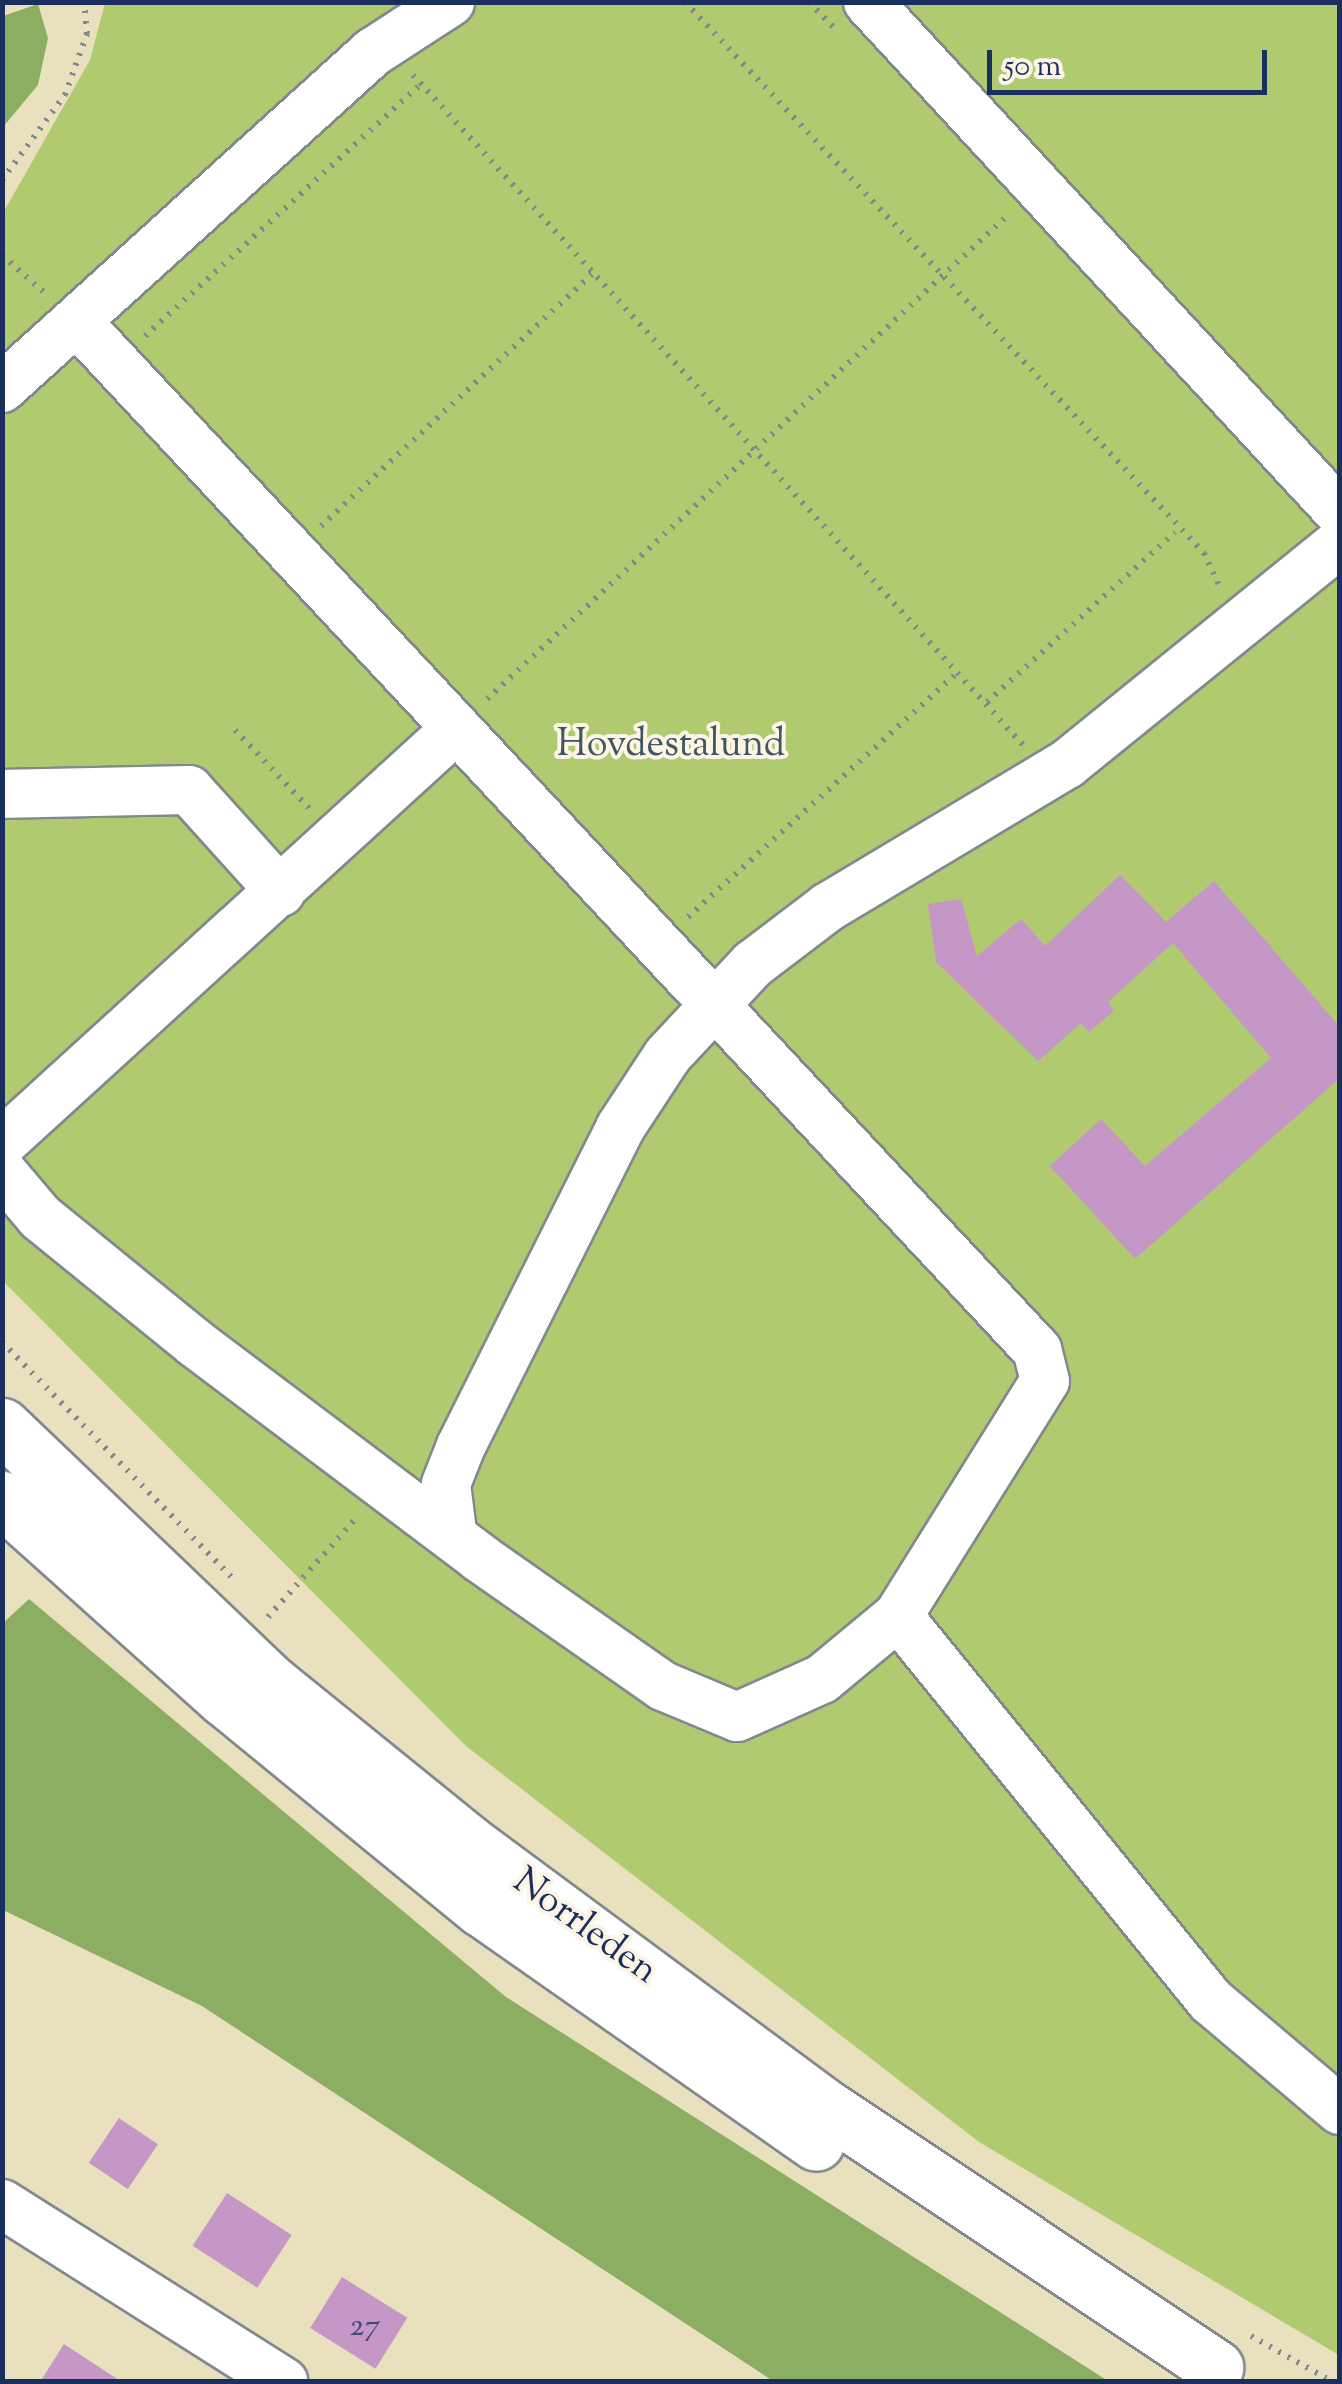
<!DOCTYPE html>
<style>
body{margin:0}
#map{position:relative;width:1342px;height:2384px;overflow:hidden;background:#e9e1bd;font-family:"Sorts Mill Goudy",serif}
div>[style]{position:absolute}
.green>*{inset:0;background:#b0ca70}
.forest>*{inset:0;background:#8cae62}
.building>*{inset:0;background:#c597c7;transform-origin:0 0}
.path>*{height:6px;margin-top:-3px;transform-origin:0;background:repeating-linear-gradient(90deg,#82888e 0 2.5px,transparent 0 10.5px)}
.roads{filter:drop-shadow(2px 0 #82888e) drop-shadow(-2px 0 #82888e) drop-shadow(0 2px #82888e) drop-shadow(0 -2px #82888e)}
.minor>*{height:48px;margin:-24px;padding:0 24px;transform-origin:24px;border-radius:24px;background:#fff}
.major>*{height:55px;margin:-27.5px;padding:0 27.5px;transform-origin:27.5px;border-radius:27.5px;background:#fff}
span{translate:-50% -50%;white-space:nowrap;text-align:center;line-height:1.15;-webkit-text-stroke:8px #fcf5e5;paint-order:stroke}
.number-label{font-size:32px;color:#464978}
.number-label span{-webkit-text-stroke-width:0}
.park-label{font-size:38px;color:#405662}
.street-label{font-size:38px;color:#1b2f5e}
.frame{position:absolute;inset:0;border:5px solid #1b2f5e;pointer-events:none}
.scale{position:absolute;left:987px;top:50px;width:280px;height:45px;box-sizing:border-box;border:5px solid #1b2f5e;border-top:0;padding-left:12px;font-size:30px;line-height:35px;white-space:nowrap;color:#1b2f5e;-webkit-text-stroke:8px #fcf5e5;paint-order:stroke}
</style>
<div id="map">
<div class="green">
<div style="clip-path:polygon(105px 3px,1339px 3px,1339px 2355px,979px 2142px,466px 1746px,3px 1281px,3px 213px,90px 60px)"></div>
</div>
<div class="forest">
<div style="clip-path:polygon(38px 4px,48px 38px,38px 85px,3px 127px,3px 16px)"></div>
<div style="clip-path:polygon(29px 1599px,506px 1997px,1108px 2381px,773px 2381px,202px 2006px,3px 1910px,3px 1623px)"></div>
</div>
<div class="building">
<div style="clip-path:polygon(1120px 875px,1166px 922px,1214px 881px,1340px 1027px,1340px 1078px,1135px 1259px,1050px 1166px,1101px 1119px,1145px 1166px,1271px 1058px,1173px 943px,1108px 1002px,1114px 1011px,1089px 1032px,1081px 1023px,1038px 1061px,936px 962px,928px 904px,961px 899px,977px 956px,1021px 919px,1045px 946px)"></div>
<div style="left:119px;top:2118px;width:47px;height:54px;rotate:34deg"></div>
<div style="left:227px;top:2193px;width:77px;height:63px;rotate:33deg"></div>
<div style="left:342px;top:2277px;width:77px;height:60px;rotate:32deg"></div>
<div style="clip-path:polygon(64px 2344px,122px 2382px,40px 2382px)"></div>
</div>
<div class="path">
<div style="left:685px;top:2px;width:757px;rotate:46.71deg"></div>
<div style="left:1204px;top:553px;width:38px;rotate:65deg"></div>
<div style="left:809px;top:2px;width:35px;rotate:46deg"></div>
<div style="left:413px;top:75px;width:908px;rotate:47.68deg"></div>
<div style="left:2px;top:180px;width:106px;rotate:-53.5deg"></div>
<div style="left:65px;top:95px;width:65px;rotate:-70.2deg"></div>
<div style="left:87px;top:34px;width:32px;rotate:-95deg"></div>
<div style="left:2px;top:255px;width:59px;rotate:41.6deg"></div>
<div style="left:145px;top:336px;width:374px;rotate:-42.4deg"></div>
<div style="left:321px;top:526px;width:371px;rotate:-42.9deg"></div>
<div style="left:487px;top:699px;width:713px;rotate:-42.9deg"></div>
<div style="left:987px;top:702px;width:253px;rotate:-42.1deg"></div>
<div style="left:235px;top:730px;width:109px;rotate:46.5deg"></div>
<div style="left:688px;top:917px;width:365px;rotate:-42.2deg"></div>
<div style="left:2px;top:1342px;width:331px;rotate:45.7deg"></div>
<div style="left:268px;top:1617px;width:134px;rotate:-48.3deg"></div>
<div style="left:1251px;top:2336px;width:94px;rotate:29.3deg"></div>
</div>
<div class="roads">
<div class="minor">
<div style="left:868px;top:2px;width:696px;rotate:47.27deg"></div>
<div style="left:2px;top:388px;width:501px;rotate:-42.17deg"></div>
<div style="left:373px;top:52px;width:92px;rotate:-33deg"></div>
<div style="left:2px;top:794px;width:187px;rotate:-1.2deg"></div>
<div style="left:189px;top:790px;width:137px;rotate:48deg"></div>
<div style="left:2px;top:1143px;width:614px;rotate:-42.36deg"></div>
<div style="left:2px;top:1172px;width:59px;rotate:49.8deg"></div>
<div style="left:40px;top:1217px;width:200px;rotate:39.1deg"></div>
<div style="left:195px;top:1343px;width:357px;rotate:37deg"></div>
<div style="left:480px;top:1558px;width:223px;rotate:35deg"></div>
<div style="left:663px;top:1686px;width:80px;rotate:22.7deg"></div>
<div style="left:737px;top:1717px;width:93px;rotate:-24.1deg"></div>
<div style="left:822px;top:1679px;width:99px;rotate:-39.7deg"></div>
<div style="left:898px;top:1616px;width:277px;rotate:-58deg"></div>
<div style="left:1045px;top:1381px;width:32px;rotate:-104deg"></div>
<div style="left:1037px;top:1350px;width:1402px;rotate:-133.04deg"></div>
<div style="left:452px;top:1532px;width:48px;rotate:-97.1deg"></div>
<div style="left:446px;top:1484px;width:41px;rotate:-68.5deg"></div>
<div style="left:461px;top:1446px;width:356px;rotate:-63.4deg"></div>
<div style="left:620px;top:1128px;width:87px;rotate:-56.7deg"></div>
<div style="left:668px;top:1055px;width:125px;rotate:-47deg"></div>
<div style="left:753px;top:964px;width:94px;rotate:-37.2deg"></div>
<div style="left:828px;top:907px;width:279px;rotate:-30.9deg"></div>
<div style="left:1067px;top:764px;width:351px;rotate:-39deg"></div>
<div style="left:898px;top:1616px;width:496px;rotate:50.9deg"></div>
<div style="left:1211px;top:2001px;width:169px;rotate:40.2deg"></div>
<div style="left:2px;top:2204px;width:333px;rotate:32.3deg"></div>
</div>
<div class="major">
<div style="left:2px;top:1426px;width:372px;rotate:43.7deg"></div>
<div style="left:271px;top:1683px;width:252px;rotate:39deg"></div>
<div style="left:467px;top:1842px;width:453px;rotate:36.5deg"></div>
<div style="left:831px;top:2111px;width:462px;rotate:33.7deg"></div>
<div style="left:2px;top:1499px;width:298px;rotate:41.9deg"></div>
<div style="left:224px;top:1698px;width:332px;rotate:39.3deg"></div>
<div style="left:481px;top:1908px;width:409px;rotate:35deg"></div>
</div>
</div>
<div class="number-label">
<span style="left:365px;top:2327px">27</span>
</div>
<div class="park-label">
<span style="left:671px;top:747px">Hovdestalund</span>
</div>
<div class="street-label">
<span style="left:584px;top:1928px;rotate:36deg">Norrleden</span>
</div>
<div class="frame"></div>
<div class="scale">50 m</div>
</div>
